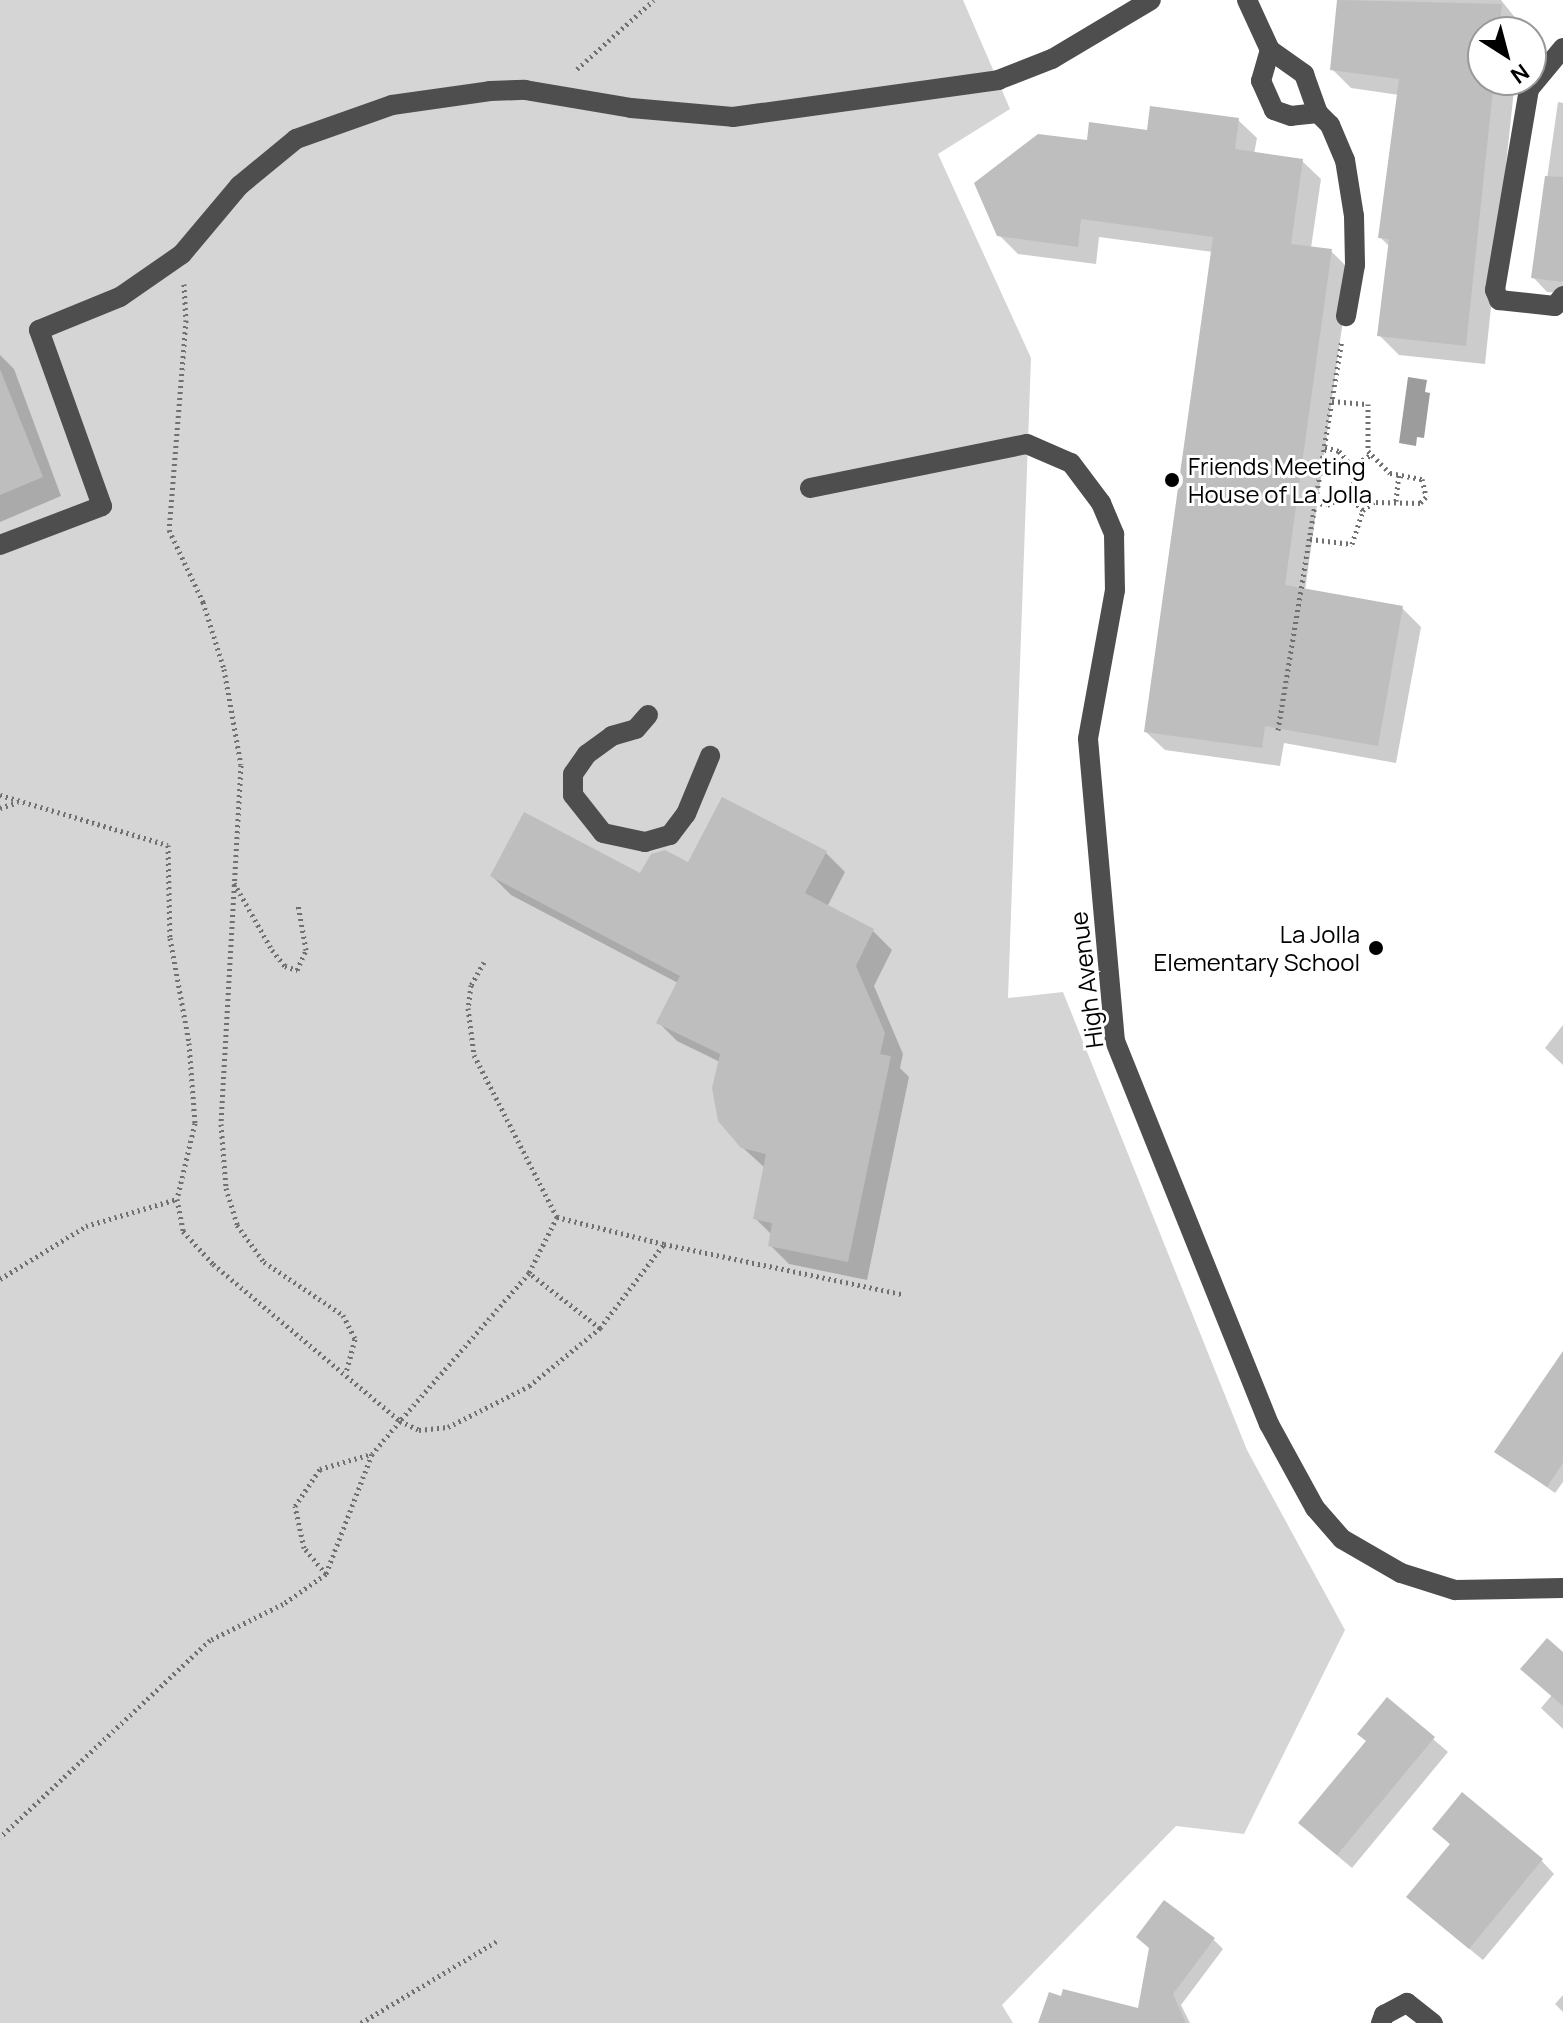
<!DOCTYPE html>
<style>
body{margin:0}
#map{position:relative;width:1563px;height:2023px;overflow:hidden;background:#fff;font-family:Manrope,sans-serif}
div>[style]{position:absolute}
.green>*{inset:0;background:#d5d5d5}
.water>*{inset:0;background:#9c9c9c}
.shadow>*{inset:0;background:#0003}
.building>*{inset:0;background:#bebebe}
.path>*{height:5px;margin-top:-2.5px;transform-origin:0;background:repeating-linear-gradient(90deg,#707070 0 2px,transparent 0 6px)}
.minor>*{height:20px;margin:-10px;padding:0 10px;transform-origin:10px;border-radius:10px;background:#4e4e4e}
.dots>*{width:22px;height:22px;translate:-50% -50%;box-sizing:border-box;border:4px solid #fff;border-radius:50%}
span{translate:-50% -50%;white-space:nowrap;text-align:center;line-height:1.15;-webkit-text-stroke:6px #fff;paint-order:stroke}
.poi-label{font-size:24px;color:#000}
.left{translate:0 -50%;text-align:left}
.right{translate:-100% -50%;text-align:right}
.street-label{font-size:24px;color:#000}
.north{position:absolute;left:1467px;top:16px;width:80px;height:80px;box-sizing:border-box;background:#fff;border:2px solid #999;border-radius:50%;rotate:144deg;font-size:22px;font-weight:700;line-height:32px;text-align:center;color:#000}
.north::after{content:'';display:block;margin:auto;width:28px;height:36px;background:#000;clip-path:polygon(50% 0,100% 100%,50% 72%,0 100%)}
</style>
<div id="map">
<div class="green">
<div style="clip-path:polygon(0 0,963px 0,1010px 109px,938px 154px,1031px 358px,1008px 998px,1063px 992px,1247px 1450px,1345px 1630px,1244px 1834px,1176px 1826px,1002px 2005px,1013px 2023px,0 2023px)"></div>
</div>
<div class="water">
<div style="clip-path:polygon(1408px 377px,1427px 380px,1425px 392px,1430px 393px,1424px 438px,1417px 437px,1416px 446px,1399px 443px)"></div>
</div>
<div class="shadow">
<div style="clip-path:polygon(1339px 0,1501px 0,1521px 25px,1520px 32px,1483px 32px,1483px 80px,1515px 80px,1485px 364px,1399px 355px,1379px 335px,1390px 247px,1380px 237px,1399px 95px,1351px 88px,1332px 69px)"></div>
<div style="clip-path:polygon(1558px 102px,1563px 103px,1563px 293px,1547px 292px,1533px 277px)"></div>
<div style="clip-path:polygon(1238px 120px,1257px 138px,1254px 154px,1302px 161px,1321px 179px,1311px 248px,1331px 251px,1350px 270px,1305px 591px,1402px 608px,1421px 627px,1396px 763px,1284px 743px,1280px 766px,1165px 750px,1146px 732px,1213px 252px,1099px 237px,1096px 264px,1018px 254px,999px 235px,1089px 142px)"></div>
<div style="clip-path:polygon(0 355px,14px 369px,61px 496px,0 522px)"></div>
<div style="clip-path:polygon(826px 853px,845px 872px,827px 907px,873px 931px,892px 950px,874px 986px,903px 1054px,900px 1068px,909px 1077px,867px 1280px,789px 1264px,770px 1245px,772px 1235px,755px 1218px,765px 1168px,742px 1147px,720px 1062px,677px 1041px,658px 1022px,678px 983px,511px 895px,492px 876px,641px 876px,689px 864px)"></div>
<div style="clip-path:polygon(1563px 1025px,1563px 1065px,1545px 1048px)"></div>
<div style="clip-path:polygon(1563px 1354px,1563px 1482px,1555px 1493px,1497px 1452px)"></div>
<div style="clip-path:polygon(1563px 1654px,1563px 1729px,1541px 1708px,1552px 1695px)"></div>
<div style="clip-path:polygon(1388px 1700px,1448px 1752px,1352px 1868px,1315px 1837px)"></div>
<div style="clip-path:polygon(1434px 1829px,1541px 1860px,1554px 1874px,1483px 1960px,1422px 1910px,1452px 1846px)"></div>
<div style="clip-path:polygon(1214px 1940px,1223px 1949px,1181px 2005px,1190px 2023px,1053px 2023px,1139px 2010px)"></div>
<div style="clip-path:polygon(1563px 1995px,1563px 2012px,1555px 2004px)"></div>
</div>
<div class="building">
<div style="clip-path:polygon(1337px 0,1502px 4px,1499px 32px,1483px 32px,1483px 80px,1494px 80px,1466px 346px,1377px 336px,1389px 239px,1378px 238px,1399px 79px,1330px 70px)"></div>
<div style="clip-path:polygon(1150px 106px,1239px 118px,1235px 149px,1303px 159px,1291px 244px,1332px 249px,1285px 585px,1403px 606px,1378px 746px,1265px 726px,1262px 748px,1144px 732px,1213px 237px,1081px 219px,1078px 247px,997px 236px,974px 183px,1038px 134px,1087px 140px,1089px 122px,1147px 130px)"></div>
<div style="clip-path:polygon(1545px 176px,1563px 177px,1563px 282px,1531px 278px)"></div>
<div style="clip-path:polygon(0 369px,43px 477px,0 495px)"></div>
<div style="clip-path:polygon(722px 797px,827px 851px,805px 893px,874px 929px,856px 966px,885px 1033px,880px 1054px,891px 1056px,848px 1262px,768px 1246px,772px 1223px,753px 1219px,766px 1154px,741px 1148px,718px 1121px,712px 1088px,720px 1054px,656px 1023px,680px 976px,490px 876px,524px 812px,640px 873px,651px 854px,665px 850px,688px 862px)"></div>
<div style="clip-path:polygon(1563px 1351px,1563px 1463px,1547px 1487px,1494px 1452px)"></div>
<div style="clip-path:polygon(1547px 1638px,1563px 1652px,1563px 1706px,1520px 1669px)"></div>
<div style="clip-path:polygon(1387px 1697px,1435px 1737px,1337px 1855px,1298px 1823px,1366px 1741px,1357px 1734px)"></div>
<div style="clip-path:polygon(1462px 1792px,1543px 1859px,1469px 1949px,1406px 1897px,1450px 1844px,1432px 1829px)"></div>
<div style="clip-path:polygon(1164px 1900px,1215px 1938px,1173px 1994px,1186px 2023px,1038px 2023px,1049px 1992px,1061px 1996px,1063px 1989px,1138px 2008px,1149px 1948px,1136px 1937px)"></div>
</div>
<div class="path">
<div style="left:577px;top:69px;width:103px;rotate:-41.9deg"></div>
<div style="left:184px;top:284px;width:36px;rotate:87deg"></div>
<div style="left:186px;top:320px;width:211px;rotate:94.6deg"></div>
<div style="left:169px;top:530px;width:80px;rotate:64.7deg"></div>
<div style="left:203px;top:602px;width:70px;rotate:72.6deg"></div>
<div style="left:224px;top:669px;width:97px;rotate:80deg"></div>
<div style="left:241px;top:765px;width:360px;rotate:93.2deg"></div>
<div style="left:221px;top:1124px;width:64px;rotate:85.5deg"></div>
<div style="left:226px;top:1188px;width:39px;rotate:73deg"></div>
<div style="left:237px;top:1225px;width:46px;rotate:53.9deg"></div>
<div style="left:264px;top:1262px;width:95px;rotate:33.9deg"></div>
<div style="left:343px;top:1315px;width:27px;rotate:63deg"></div>
<div style="left:355px;top:1339px;width:34px;rotate:105deg"></div>
<div style="left:1332px;top:401px;width:36px;rotate:5deg"></div>
<div style="left:1368px;top:404px;width:47px;rotate:90deg"></div>
<div style="left:1368px;top:451px;width:31px;rotate:45deg"></div>
<div style="left:1390px;top:473px;width:33px;rotate:11deg"></div>
<div style="left:1422px;top:479px;width:18px;rotate:77deg"></div>
<div style="left:1426px;top:497px;width:8px;rotate:135deg"></div>
<div style="left:1420px;top:503px;width:46px;rotate:-178.8deg"></div>
<div style="left:1374px;top:502px;width:14px;rotate:144deg"></div>
<div style="left:1363px;top:510px;width:22px;rotate:-137deg"></div>
<div style="left:1347px;top:495px;width:17px;rotate:-62deg"></div>
<div style="left:1355px;top:480px;width:14px;rotate:-102deg"></div>
<div style="left:1352px;top:466px;width:22px;rotate:-30deg"></div>
<div style="left:1325px;top:447px;width:15px;rotate:16deg"></div>
<div style="left:1339px;top:451px;width:20px;rotate:49deg"></div>
<div style="left:1396px;top:501px;width:27px;rotate:-84deg"></div>
<div style="left:1315px;top:502px;width:12px;rotate:14deg"></div>
<div style="left:1327px;top:505px;width:22px;rotate:-27deg"></div>
<div style="left:1310px;top:539px;width:42px;rotate:6.8deg"></div>
<div style="left:1352px;top:544px;width:36px;rotate:-72deg"></div>
<div style="left:1278px;top:730px;width:394px;rotate:-80.7deg"></div>
<div style="left:0;top:795px;width:175px;rotate:16.6deg"></div>
<div style="left:168px;top:845px;width:93px;rotate:88.8deg"></div>
<div style="left:170px;top:938px;width:107px;rotate:79.7deg"></div>
<div style="left:189px;top:1043px;width:80px;rotate:85.7deg"></div>
<div style="left:195px;top:1123px;width:78px;rotate:103.3deg"></div>
<div style="left:177px;top:1199px;width:33px;rotate:79deg"></div>
<div style="left:183px;top:1231px;width:45px;rotate:47.7deg"></div>
<div style="left:213px;top:1264px;width:244px;rotate:40deg"></div>
<div style="left:400px;top:1421px;width:43px;rotate:130.3deg"></div>
<div style="left:372px;top:1454px;width:129px;rotate:111deg"></div>
<div style="left:326px;top:1574px;width:52px;rotate:145.1deg"></div>
<div style="left:283px;top:1604px;width:81px;rotate:153.7deg"></div>
<div style="left:210px;top:1640px;width:288px;rotate:136.8deg"></div>
<div style="left:0;top:808px;width:19px;rotate:-18deg"></div>
<div style="left:234px;top:883px;width:77px;rotate:60.4deg"></div>
<div style="left:272px;top:950px;width:21px;rotate:51deg"></div>
<div style="left:285px;top:966px;width:13px;rotate:18deg"></div>
<div style="left:297px;top:970px;width:22px;rotate:-66deg"></div>
<div style="left:306px;top:950px;width:47px;rotate:-99.9deg"></div>
<div style="left:484px;top:962px;width:26px;rotate:119deg"></div>
<div style="left:471px;top:985px;width:23px;rotate:97deg"></div>
<div style="left:468px;top:1008px;width:47px;rotate:82.7deg"></div>
<div style="left:474px;top:1055px;width:182px;rotate:62.9deg"></div>
<div style="left:557px;top:1217px;width:63px;rotate:116.6deg"></div>
<div style="left:529px;top:1273px;width:196px;rotate:131.1deg"></div>
<div style="left:400px;top:1421px;width:21px;rotate:25deg"></div>
<div style="left:419px;top:1430px;width:29px;rotate:-6deg"></div>
<div style="left:448px;top:1427px;width:91px;rotate:-26.8deg"></div>
<div style="left:529px;top:1386px;width:92px;rotate:-39.2deg"></div>
<div style="left:600px;top:1328px;width:90px;rotate:-142.2deg"></div>
<div style="left:557px;top:1217px;width:110px;rotate:14.2deg"></div>
<div style="left:0;top:1279px;width:101px;rotate:-31.6deg"></div>
<div style="left:86px;top:1226px;width:95px;rotate:-16.5deg"></div>
<div style="left:600px;top:1328px;width:106px;rotate:-52.7deg"></div>
<div style="left:664px;top:1244px;width:243px;rotate:11.9deg"></div>
<div style="left:326px;top:1574px;width:34px;rotate:-130deg"></div>
<div style="left:304px;top:1548px;width:43px;rotate:-102.1deg"></div>
<div style="left:295px;top:1506px;width:45px;rotate:-56deg"></div>
<div style="left:320px;top:1469px;width:53px;rotate:-16.4deg"></div>
<div style="left:361px;top:2023px;width:162px;rotate:-31.1deg"></div>
</div>
<div class="minor">
<div style="left:1247px;top:0;width:55px;rotate:65.3deg"></div>
<div style="left:1270px;top:50px;width:42px;rotate:35.2deg"></div>
<div style="left:1304px;top:74px;width:41px;rotate:70.3deg"></div>
<div style="left:1318px;top:113px;width:27px;rotate:174deg"></div>
<div style="left:1291px;top:116px;width:18px;rotate:-161deg"></div>
<div style="left:1274px;top:110px;width:32px;rotate:-114deg"></div>
<div style="left:1261px;top:81px;width:32px;rotate:-74deg"></div>
<div style="left:1563px;top:48px;width:53px;rotate:129.7deg"></div>
<div style="left:1529px;top:89px;width:204px;rotate:99.6deg"></div>
<div style="left:1495px;top:290px;width:11px;rotate:68deg"></div>
<div style="left:1499px;top:300px;width:56px;rotate:6.1deg"></div>
<div style="left:1555px;top:306px;width:13px;rotate:-51deg"></div>
<div style="left:1318px;top:113px;width:17px;rotate:45deg"></div>
<div style="left:1330px;top:125px;width:38px;rotate:67deg"></div>
<div style="left:1345px;top:160px;width:57px;rotate:80.9deg"></div>
<div style="left:1354px;top:216px;width:49px;rotate:88.8deg"></div>
<div style="left:1355px;top:265px;width:52px;rotate:100deg"></div>
<div style="left:810px;top:488px;width:221px;rotate:-11.5deg"></div>
<div style="left:1027px;top:444px;width:48px;rotate:23.4deg"></div>
<div style="left:1071px;top:463px;width:50px;rotate:53.1deg"></div>
<div style="left:1101px;top:503px;width:34px;rotate:67deg"></div>
<div style="left:1114px;top:534px;width:56px;rotate:89deg"></div>
<div style="left:1115px;top:590px;width:151px;rotate:100.3deg"></div>
<div style="left:1088px;top:739px;width:303px;rotate:84.9deg"></div>
<div style="left:1115px;top:1041px;width:413px;rotate:68.1deg"></div>
<div style="left:1269px;top:1424px;width:96px;rotate:61.3deg"></div>
<div style="left:1315px;top:1508px;width:41px;rotate:48.9deg"></div>
<div style="left:1342px;top:1539px;width:68px;rotate:30deg"></div>
<div style="left:1401px;top:1573px;width:57px;rotate:17.5deg"></div>
<div style="left:1455px;top:1590px;width:108px;rotate:-1.1deg"></div>
<div style="left:0;top:545px;width:109px;rotate:-20.9deg"></div>
<div style="left:102px;top:506px;width:187px;rotate:-109.7deg"></div>
<div style="left:39px;top:330px;width:87px;rotate:-22.2deg"></div>
<div style="left:120px;top:297px;width:75px;rotate:-34.7deg"></div>
<div style="left:182px;top:254px;width:89px;rotate:-50deg"></div>
<div style="left:239px;top:186px;width:74px;rotate:-39.5deg"></div>
<div style="left:296px;top:139px;width:102px;rotate:-19.5deg"></div>
<div style="left:392px;top:105px;width:99px;rotate:-8.1deg"></div>
<div style="left:490px;top:91px;width:35px;rotate:-2deg"></div>
<div style="left:525px;top:90px;width:108px;rotate:9.6deg"></div>
<div style="left:631px;top:108px;width:102px;rotate:5deg"></div>
<div style="left:733px;top:117px;width:268px;rotate:-7.9deg"></div>
<div style="left:998px;top:80px;width:58px;rotate:-21.3deg"></div>
<div style="left:1052px;top:59px;width:115px;rotate:-30.8deg"></div>
<div style="left:648px;top:715px;width:18px;rotate:131deg"></div>
<div style="left:636px;top:729px;width:25px;rotate:164deg"></div>
<div style="left:612px;top:736px;width:31px;rotate:144deg"></div>
<div style="left:587px;top:754px;width:24px;rotate:125deg"></div>
<div style="left:573px;top:774px;width:21px;rotate:90deg"></div>
<div style="left:573px;top:795px;width:48px;rotate:51.7deg"></div>
<div style="left:603px;top:833px;width:43px;rotate:12.1deg"></div>
<div style="left:645px;top:842px;width:26px;rotate:-16deg"></div>
<div style="left:670px;top:835px;width:26px;rotate:-53deg"></div>
<div style="left:686px;top:814px;width:63px;rotate:-67.5deg"></div>
<div style="left:1381px;top:2023px;width:9px;rotate:-69deg"></div>
<div style="left:1384px;top:2015px;width:26px;rotate:-28deg"></div>
<div style="left:1407px;top:2003px;width:33px;rotate:38deg"></div>
</div>
<div class="dots">
<div style="left:1172px;top:480px;background:#000"></div>
<div style="left:1376px;top:948px;background:#000"></div>
</div>
<div class="poi-label">
<span class="left" style="left:1188px;top:480px">Friends Meeting<br>House of La Jolla</span>
<span class="right" style="left:1360px;top:948px">La Jolla<br>Elementary School</span>
</div>
<div class="street-label">
<span style="left:1086px;top:980px;rotate:-97deg">High Avenue</span>
</div>
<div class="north">N</div>
</div>
